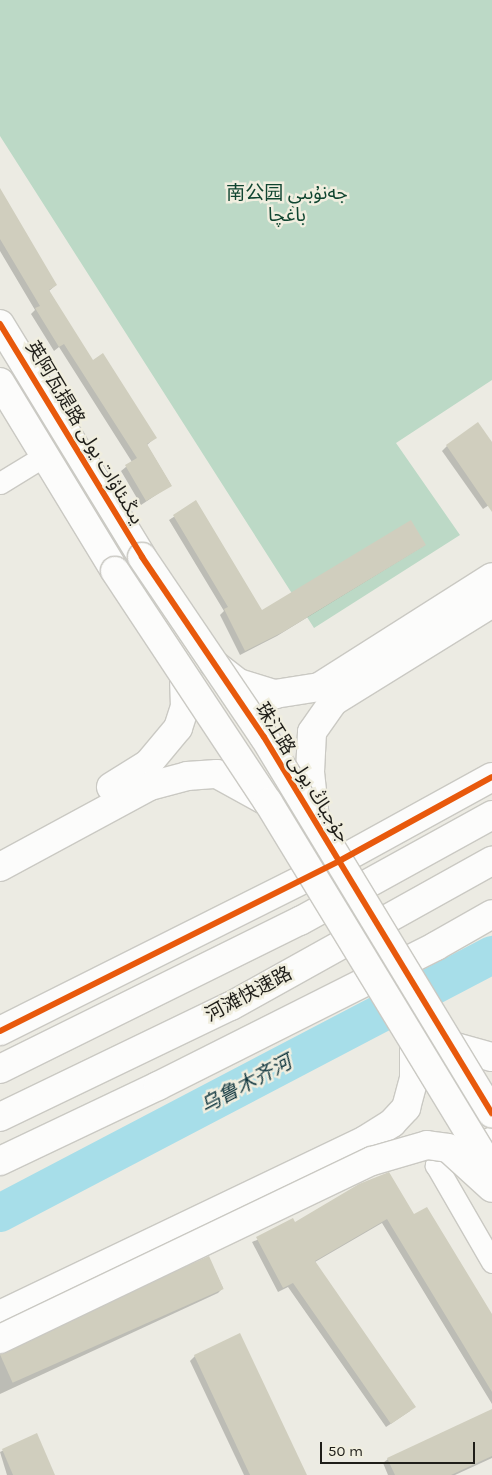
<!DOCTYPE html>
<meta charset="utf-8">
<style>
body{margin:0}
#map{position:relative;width:492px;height:1475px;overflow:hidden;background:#ecebe3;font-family:Karla,"Noto Sans Arabic","Noto Sans SC",sans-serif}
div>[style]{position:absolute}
.green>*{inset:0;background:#bcd9c6}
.shadow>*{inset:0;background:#0003}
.river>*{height:38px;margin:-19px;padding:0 19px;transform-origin:19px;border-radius:19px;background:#a7dee9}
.building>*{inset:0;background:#d0cebe;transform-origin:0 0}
.roads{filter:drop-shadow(1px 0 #cac9c3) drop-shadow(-1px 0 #cac9c3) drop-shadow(0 1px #cac9c3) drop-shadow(0 -1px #cac9c3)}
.street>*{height:21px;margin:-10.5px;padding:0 10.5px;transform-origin:10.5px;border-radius:10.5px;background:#fcfcfb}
.secondary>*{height:28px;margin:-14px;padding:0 14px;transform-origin:14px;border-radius:14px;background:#fcfcfb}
.highway>*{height:28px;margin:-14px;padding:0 14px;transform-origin:14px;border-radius:14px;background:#fcfcfb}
.bridges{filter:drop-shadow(1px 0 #cac9c3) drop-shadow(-1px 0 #cac9c3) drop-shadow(0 1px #cac9c3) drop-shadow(0 -1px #cac9c3)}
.secondary-bridge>*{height:28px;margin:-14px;padding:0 14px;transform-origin:14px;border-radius:14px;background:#fcfcfb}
.highway-bridge>*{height:28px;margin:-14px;padding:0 14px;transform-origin:14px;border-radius:14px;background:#fcfcfb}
.cycleway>*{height:6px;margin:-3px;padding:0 3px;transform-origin:3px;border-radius:3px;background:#e8590c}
span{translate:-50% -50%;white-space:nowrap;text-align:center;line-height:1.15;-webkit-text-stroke:5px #f0eedf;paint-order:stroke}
.park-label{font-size:19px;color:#104530}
.street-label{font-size:19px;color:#1f1e19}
.water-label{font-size:20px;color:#10363e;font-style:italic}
.scale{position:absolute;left:320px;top:1442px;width:155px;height:22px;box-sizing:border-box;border:2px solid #1f1e19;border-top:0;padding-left:6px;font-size:15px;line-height:18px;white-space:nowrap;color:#1f1e19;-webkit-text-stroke:4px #f0eedf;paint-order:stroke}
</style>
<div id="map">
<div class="green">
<div style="clip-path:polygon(0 0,492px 0,492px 380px,396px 443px,460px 535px,314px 628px,0 136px)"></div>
</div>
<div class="shadow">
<div style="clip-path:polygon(0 201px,56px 285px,49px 291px,92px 362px,155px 438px,147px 445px,171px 485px,141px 505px,121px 471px,132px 462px,59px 347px,54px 351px,31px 314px,35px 310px,0 251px)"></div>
<div style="clip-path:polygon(492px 444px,492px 503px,483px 509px,442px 451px,447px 446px)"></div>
<div style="clip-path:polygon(196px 502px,262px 612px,425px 545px,277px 636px,240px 655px,220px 615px,224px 611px,169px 520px)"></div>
<div style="clip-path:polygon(414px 1216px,492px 1316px,492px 1404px,382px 1223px,315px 1262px,410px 1411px,386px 1427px,288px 1287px,278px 1292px,252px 1242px,295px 1224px)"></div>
<div style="clip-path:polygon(209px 1258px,223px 1288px,218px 1293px,0 1394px,0 1354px)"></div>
<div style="clip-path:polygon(195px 1356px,306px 1475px,244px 1475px,190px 1361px)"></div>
<div style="clip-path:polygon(492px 1411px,492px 1458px,455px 1475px,388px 1475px,383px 1463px,388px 1459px)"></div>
<div style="clip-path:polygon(36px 1435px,54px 1475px,7px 1475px,0 1452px)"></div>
</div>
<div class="river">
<div style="left:0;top:1213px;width:556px;rotate:-27.67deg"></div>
</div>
<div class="building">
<div style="clip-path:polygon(0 188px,57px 285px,49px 290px,93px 360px,103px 353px,157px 438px,147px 444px,172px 486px,146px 501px,125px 465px,137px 458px,64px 344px,59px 347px,35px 308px,40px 306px,0 239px)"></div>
<div style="clip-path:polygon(478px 422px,492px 442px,492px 512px,446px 445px)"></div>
<div style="clip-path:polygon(196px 500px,262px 610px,411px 520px,426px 545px,283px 632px,245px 651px,224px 609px,228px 607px,173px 515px)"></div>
<div style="clip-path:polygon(389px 1172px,414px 1214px,427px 1207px,492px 1314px,492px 1392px,387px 1219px,315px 1261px,416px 1407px,391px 1424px,293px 1283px,283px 1288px,256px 1237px,293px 1218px,295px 1222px,359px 1184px)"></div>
<div style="left:209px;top:1256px;width:36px;height:231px;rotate:66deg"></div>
<div style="clip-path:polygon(240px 1333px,307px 1475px,250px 1475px,194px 1355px)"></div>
<div style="clip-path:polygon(492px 1409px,492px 1456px,451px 1475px,395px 1475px,387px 1458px)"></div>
<div style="clip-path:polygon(37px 1433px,55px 1475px,13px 1475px,2px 1449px)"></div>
</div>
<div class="roads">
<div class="street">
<div style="left:0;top:483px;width:52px;rotate:-31.5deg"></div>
<div style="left:492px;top:1137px;width:63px;rotate:153.4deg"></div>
<div style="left:436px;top:1165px;width:112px;rotate:60deg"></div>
</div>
<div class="secondary">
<div style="left:0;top:324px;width:273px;rotate:58.6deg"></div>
<div style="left:0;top:382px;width:221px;rotate:58.7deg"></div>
<div style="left:0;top:1031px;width:381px;rotate:-26.6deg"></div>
<div style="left:341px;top:860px;width:172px;rotate:-28.8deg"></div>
<div style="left:0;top:1161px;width:175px;rotate:-25.4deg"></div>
<div style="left:158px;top:1086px;width:311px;rotate:-26.7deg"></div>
<div style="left:436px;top:946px;width:64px;rotate:-29.7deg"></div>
</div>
<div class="highway">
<div style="left:214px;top:664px;width:31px;rotate:38deg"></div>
<div style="left:238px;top:683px;width:39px;rotate:17deg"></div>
<div style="left:275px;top:694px;width:45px;rotate:-9deg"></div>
<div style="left:319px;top:687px;width:205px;rotate:-32.4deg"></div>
<div style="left:111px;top:787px;width:44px;rotate:-31.9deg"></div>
<div style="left:148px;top:764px;width:47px;rotate:-50.2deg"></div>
<div style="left:178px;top:728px;width:22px;rotate:-72deg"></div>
<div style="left:185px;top:707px;width:30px;rotate:-92deg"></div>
<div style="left:315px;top:819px;width:47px;rotate:-96.1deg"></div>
<div style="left:310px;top:772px;width:40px;rotate:-87.1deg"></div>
<div style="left:312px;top:732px;width:38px;rotate:-55deg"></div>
<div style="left:334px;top:701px;width:186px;rotate:-31.8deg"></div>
<div style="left:0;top:867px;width:170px;rotate:-28.4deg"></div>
<div style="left:150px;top:786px;width:38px;rotate:-15deg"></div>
<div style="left:187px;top:776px;width:30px;rotate:-4deg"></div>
<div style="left:217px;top:774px;width:58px;rotate:28.8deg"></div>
<div style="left:452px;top:1046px;width:41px;rotate:15.4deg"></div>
<div style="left:0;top:1069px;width:335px;rotate:-26.3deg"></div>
<div style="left:300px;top:921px;width:219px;rotate:-28.9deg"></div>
<div style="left:0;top:1117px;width:256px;rotate:-25.7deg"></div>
<div style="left:231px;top:1006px;width:299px;rotate:-29.1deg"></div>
<div style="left:0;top:1315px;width:405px;rotate:-25.6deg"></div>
<div style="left:365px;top:1140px;width:32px;rotate:-32deg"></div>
<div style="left:392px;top:1123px;width:21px;rotate:-47deg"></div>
<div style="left:406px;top:1108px;width:30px;rotate:-75deg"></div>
<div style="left:414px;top:1079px;width:40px;rotate:-90deg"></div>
</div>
</div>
<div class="bridges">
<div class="secondary-bridge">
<div style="left:142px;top:557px;width:217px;rotate:55.9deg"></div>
<div style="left:264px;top:737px;width:440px;rotate:58.8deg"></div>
<div style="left:115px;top:571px;width:277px;rotate:56.5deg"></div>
<div style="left:268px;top:802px;width:432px;rotate:58.7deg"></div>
</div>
<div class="highway-bridge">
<div style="left:0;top:1339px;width:412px;rotate:-25.6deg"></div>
<div style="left:372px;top:1161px;width:57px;rotate:-16.2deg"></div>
<div style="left:427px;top:1145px;width:21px;rotate:8deg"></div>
<div style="left:448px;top:1148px;width:59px;rotate:42.3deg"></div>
</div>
</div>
<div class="cycleway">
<div style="left:0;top:324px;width:273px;rotate:58.6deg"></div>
<div style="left:142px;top:557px;width:217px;rotate:55.9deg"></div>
<div style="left:264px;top:737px;width:440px;rotate:58.8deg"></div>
<div style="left:0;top:1031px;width:381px;rotate:-26.6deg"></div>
<div style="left:341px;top:860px;width:172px;rotate:-28.8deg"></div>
</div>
<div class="park-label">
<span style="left:287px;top:205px">南公园 جەنۇبىي<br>باغچا</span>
</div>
<div class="street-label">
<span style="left:84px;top:433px;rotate:59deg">英阿瓦提路 يىڭىئاۋات يولى</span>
<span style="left:302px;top:773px;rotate:58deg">珠江路 جۇجياڭ يولى</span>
<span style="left:249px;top:995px;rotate:-28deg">河滩快速路</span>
</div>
<div class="water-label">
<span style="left:246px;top:1084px;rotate:-28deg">乌鲁木齐河</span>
</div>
<div class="scale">50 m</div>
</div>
